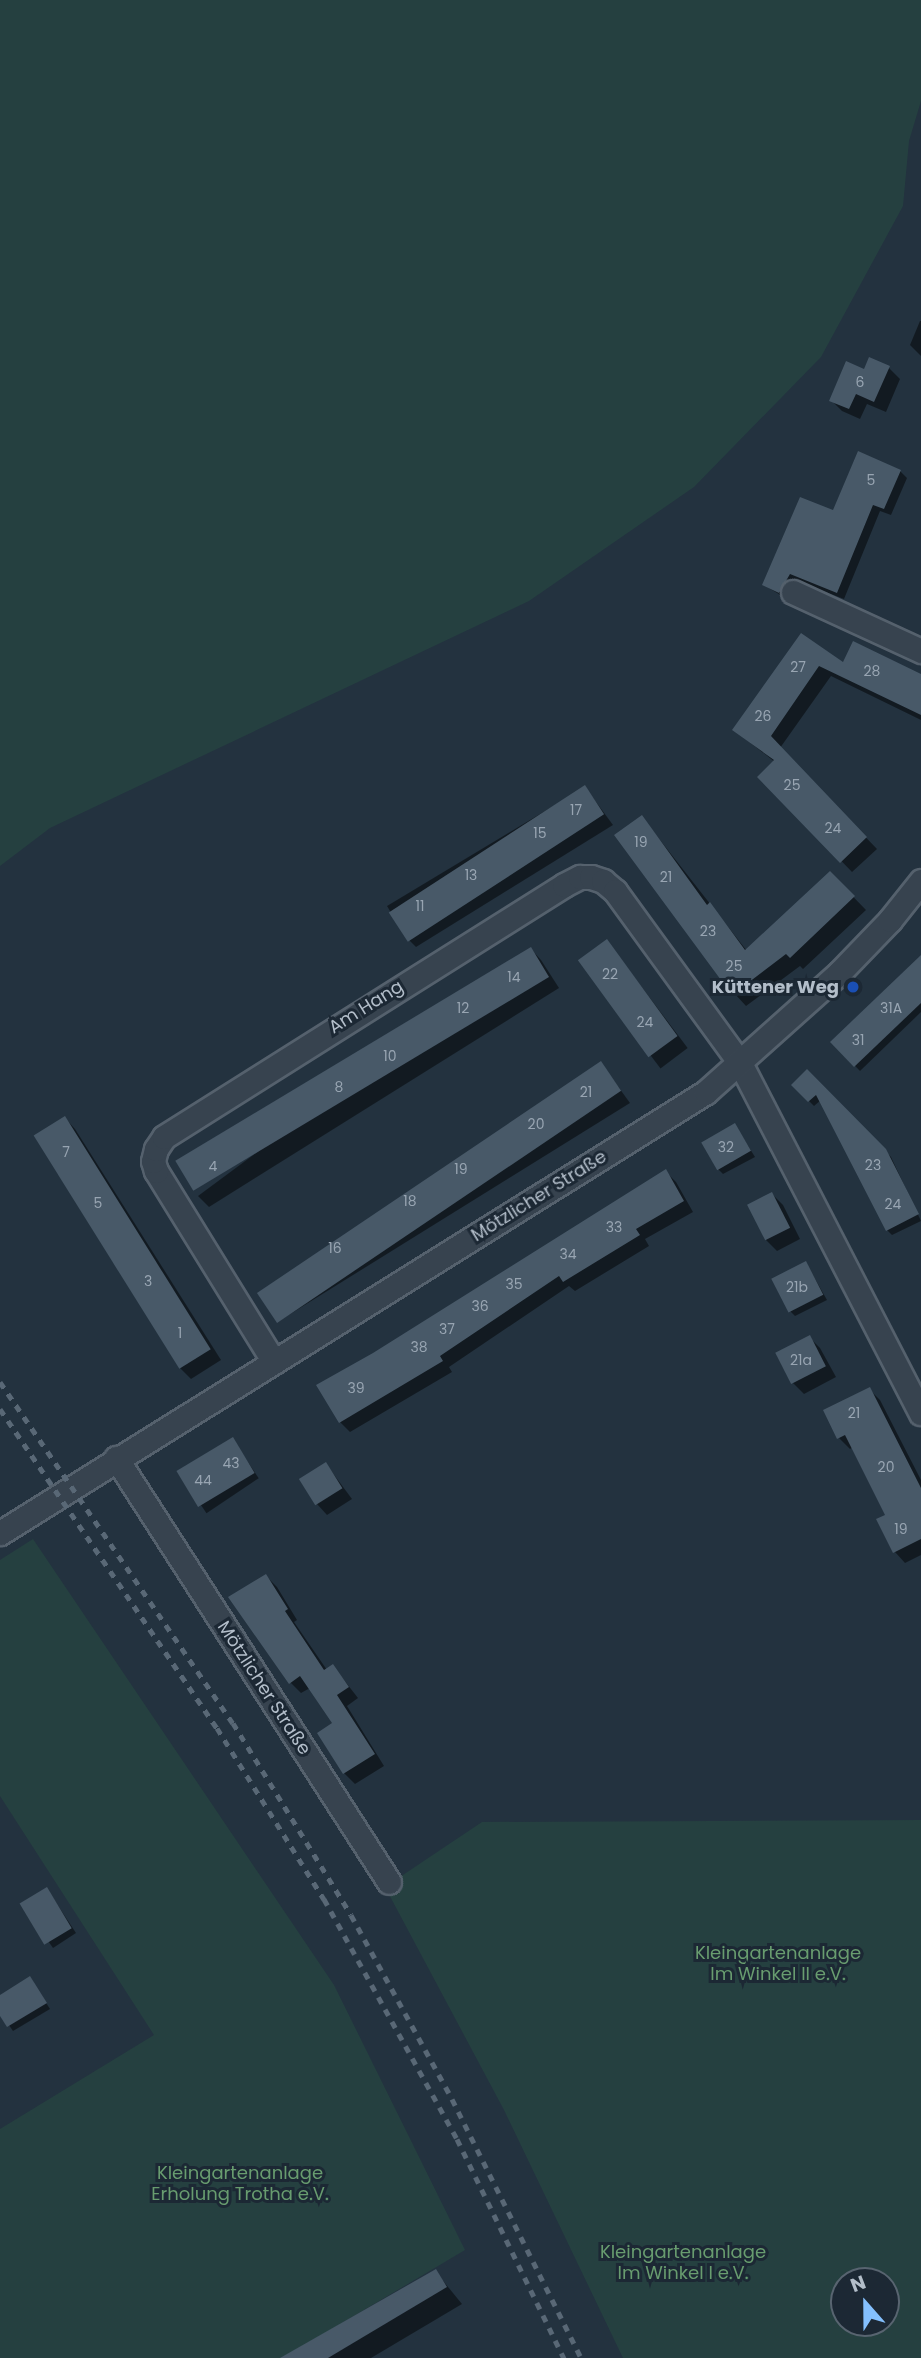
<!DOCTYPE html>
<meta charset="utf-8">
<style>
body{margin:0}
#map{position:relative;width:921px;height:2358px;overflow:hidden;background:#23323f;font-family:Poppins,sans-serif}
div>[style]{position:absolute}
.green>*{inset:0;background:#254040}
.shadow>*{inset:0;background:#0007;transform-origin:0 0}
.building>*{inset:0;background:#485968;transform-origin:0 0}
.roads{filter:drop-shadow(2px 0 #55616d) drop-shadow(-2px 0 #55616d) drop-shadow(0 2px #55616d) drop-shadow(0 -2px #55616d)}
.minor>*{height:23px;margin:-11.5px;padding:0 11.5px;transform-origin:11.5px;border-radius:11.5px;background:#37434f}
.rail>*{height:5px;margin-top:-2.5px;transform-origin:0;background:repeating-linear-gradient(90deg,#596876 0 7px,transparent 0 14px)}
.dots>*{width:19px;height:19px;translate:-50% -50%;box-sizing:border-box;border:4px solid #1c2834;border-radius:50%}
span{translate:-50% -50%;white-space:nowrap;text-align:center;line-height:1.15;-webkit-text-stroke:6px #1c2834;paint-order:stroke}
.number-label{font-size:14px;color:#98a5b2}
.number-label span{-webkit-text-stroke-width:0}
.poi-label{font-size:18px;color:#b3beca;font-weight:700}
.right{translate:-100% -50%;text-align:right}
.street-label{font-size:18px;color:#b3beca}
.park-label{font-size:18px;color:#689c6f}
.north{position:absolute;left:830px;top:2267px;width:70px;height:70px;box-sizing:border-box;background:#1c2834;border:2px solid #586470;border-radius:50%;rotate:339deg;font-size:19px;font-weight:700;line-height:28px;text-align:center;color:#b3beca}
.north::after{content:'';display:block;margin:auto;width:24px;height:32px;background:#84c0fe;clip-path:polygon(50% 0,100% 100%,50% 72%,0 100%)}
</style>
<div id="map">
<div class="green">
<div style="clip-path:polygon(0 0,921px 0,921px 101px,909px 141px,903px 206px,821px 357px,694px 487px,529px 601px,50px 828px,0 866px)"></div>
<div style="clip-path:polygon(33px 1539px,334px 1985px,465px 2250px,283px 2358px,0 2358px,0 2129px,154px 2035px,0 1796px,0 1560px)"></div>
<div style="clip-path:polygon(evenodd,921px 1820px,921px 2358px,623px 2358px,504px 2110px,385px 1887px,482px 1822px,921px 1820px,844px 2281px,886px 2281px,886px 2323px,844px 2323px,844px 2281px)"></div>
</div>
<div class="shadow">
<div style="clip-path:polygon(920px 321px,921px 321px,921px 356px,910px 345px)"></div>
<div style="clip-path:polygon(889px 368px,900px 379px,886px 412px,867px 404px,860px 419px,842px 411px,831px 400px,865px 371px)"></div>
<div style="clip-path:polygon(900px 471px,907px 478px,891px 515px,880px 511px,844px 599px,797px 581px,787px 599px,764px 585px,833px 512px)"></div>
<div style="clip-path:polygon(801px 635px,843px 665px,921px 676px,921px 720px,831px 676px,780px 748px,877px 849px,852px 872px,760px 777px,775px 762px,734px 730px)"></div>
<div style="clip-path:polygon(585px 787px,613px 825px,416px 947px,405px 936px,387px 906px)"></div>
<div style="clip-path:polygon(642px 817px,747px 951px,830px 873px,866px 910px,803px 969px,800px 966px,746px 1006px,734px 993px)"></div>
<div style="left:607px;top:941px;width:134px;height:34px;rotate:53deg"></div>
<div style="clip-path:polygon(531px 949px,541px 960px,559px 988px,209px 1207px,198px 1196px)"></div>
<div style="clip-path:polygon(921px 958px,921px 1012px,860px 1071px,832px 1042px)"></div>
<div style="clip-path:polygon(601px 1063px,630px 1103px,279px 1321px,269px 1310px)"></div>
<div style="clip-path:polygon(807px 1072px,891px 1157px,921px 1221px,892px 1235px,887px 1230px,821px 1100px,814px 1106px,793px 1085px)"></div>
<div style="clip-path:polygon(65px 1118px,75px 1129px,221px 1360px,191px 1379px,180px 1368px)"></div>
<div style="clip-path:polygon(735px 1125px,755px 1157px,723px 1174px,718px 1169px)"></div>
<div style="clip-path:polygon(666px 1172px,676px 1182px,693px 1212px,645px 1239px,649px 1246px,575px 1291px,569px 1286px,449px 1367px,452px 1372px,350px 1432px,340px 1422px,374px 1355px)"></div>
<div style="clip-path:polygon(772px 1194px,783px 1205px,800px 1239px,777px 1251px,766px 1240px)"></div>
<div style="clip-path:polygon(806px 1263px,827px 1300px,795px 1316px,790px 1311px)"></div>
<div style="clip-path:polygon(809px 1337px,820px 1348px,836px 1377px,804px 1394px,793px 1383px,778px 1354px)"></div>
<div style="clip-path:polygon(869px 1389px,880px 1400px,921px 1480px,921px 1555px,905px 1563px,895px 1552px,887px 1515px,853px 1447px,850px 1449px,839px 1438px)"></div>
<div style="left:233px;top:1440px;width:46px;height:63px;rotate:56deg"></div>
<div style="clip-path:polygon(326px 1464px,352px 1499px,327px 1515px,317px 1504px)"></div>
<div style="clip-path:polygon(266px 1576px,277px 1587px,297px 1620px,294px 1622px,327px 1670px,333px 1666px,358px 1698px,347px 1706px,384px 1766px,355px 1784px,344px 1773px,334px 1724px,310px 1688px,301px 1693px,290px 1682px)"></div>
<div style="clip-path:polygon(51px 1895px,76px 1933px,53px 1948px,23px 1905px)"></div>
<div style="clip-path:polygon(30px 1978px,50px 2009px,13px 2031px,0 2012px,0 1997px)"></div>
<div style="clip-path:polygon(435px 2271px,462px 2304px,371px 2358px,293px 2358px)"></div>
</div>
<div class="building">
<div style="clip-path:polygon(869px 357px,890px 366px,874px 402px,856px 394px,849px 409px,829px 401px,846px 361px,864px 369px)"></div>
<div style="clip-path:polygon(858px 451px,901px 470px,884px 509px,873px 505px,837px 593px,790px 574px,779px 593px,762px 585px,800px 497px,833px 510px)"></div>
<div style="clip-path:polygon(801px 633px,843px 662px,853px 641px,921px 674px,921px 715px,819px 666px,771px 736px,867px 837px,840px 863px,757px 777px,774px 760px,732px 730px)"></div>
<div style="left:585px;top:785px;width:35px;height:234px;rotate:57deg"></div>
<div style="clip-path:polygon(642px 815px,707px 905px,710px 902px,745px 950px,830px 871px,855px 896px,790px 958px,786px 954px,732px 995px,614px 835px)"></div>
<div style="left:607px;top:939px;width:120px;height:36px;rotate:54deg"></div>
<div style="left:531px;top:947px;width:35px;height:415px;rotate:59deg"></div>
<div style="clip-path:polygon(921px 955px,921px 1003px,854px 1067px,830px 1042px)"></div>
<div style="left:601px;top:1061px;width:36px;height:415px;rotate:56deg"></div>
<div style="clip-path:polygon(807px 1069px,886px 1149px,919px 1214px,886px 1231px,816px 1095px,808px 1102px,791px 1085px)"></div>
<div style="left:65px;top:1116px;width:275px;height:37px;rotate:58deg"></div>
<div style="left:735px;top:1123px;width:32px;height:39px;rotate:60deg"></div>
<div style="clip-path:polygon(666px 1169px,684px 1201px,636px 1229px,640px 1235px,563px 1282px,559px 1276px,440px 1356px,443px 1361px,339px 1423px,316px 1385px,373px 1353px)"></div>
<div style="left:772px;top:1192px;width:40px;height:28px;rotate:63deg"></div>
<div style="left:806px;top:1261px;width:38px;height:39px;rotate:63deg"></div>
<div style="left:810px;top:1335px;width:35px;height:39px;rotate:63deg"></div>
<div style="clip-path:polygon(870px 1387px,921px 1488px,921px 1539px,893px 1553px,876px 1519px,885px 1515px,845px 1435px,837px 1439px,823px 1410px)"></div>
<div style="left:233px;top:1437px;width:42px;height:66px;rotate:59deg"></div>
<div style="left:326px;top:1462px;width:31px;height:32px;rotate:58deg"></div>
<div style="clip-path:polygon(266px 1574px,288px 1609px,285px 1611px,324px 1670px,333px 1664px,349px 1687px,337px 1695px,375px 1754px,343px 1774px,317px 1733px,332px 1723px,300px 1676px,289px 1684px,228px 1597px)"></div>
<div style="left:47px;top:1887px;width:48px;height:32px;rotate:59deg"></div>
<div style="clip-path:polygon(30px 1976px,47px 2003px,7px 2027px,0 2016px,0 1995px)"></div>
<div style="clip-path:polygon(436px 2269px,447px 2287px,328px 2358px,280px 2358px)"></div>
</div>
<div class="roads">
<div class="minor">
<div style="left:793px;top:592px;width:141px;rotate:24.7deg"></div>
<div style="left:274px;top:1362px;width:225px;rotate:-121.7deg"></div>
<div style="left:156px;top:1171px;width:10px;rotate:-107deg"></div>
<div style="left:153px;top:1161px;width:12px;rotate:-76deg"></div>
<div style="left:156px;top:1149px;width:14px;rotate:-56deg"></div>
<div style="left:164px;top:1137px;width:473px;rotate:-32.2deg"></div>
<div style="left:564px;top:885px;width:18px;rotate:-27deg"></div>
<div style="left:580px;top:877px;width:11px"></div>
<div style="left:591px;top:877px;width:13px;rotate:18deg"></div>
<div style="left:603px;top:881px;width:16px;rotate:40deg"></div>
<div style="left:615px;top:891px;width:213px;rotate:54deg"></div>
<div style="left:740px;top:1063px;width:394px;rotate:62.7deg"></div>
<div style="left:116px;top:1458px;width:504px;rotate:57.22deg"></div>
<div style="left:0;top:1533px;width:832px;rotate:-31.99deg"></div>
<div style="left:706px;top:1092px;width:178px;rotate:-41.8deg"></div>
<div style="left:839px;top:973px;width:74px;rotate:-46.1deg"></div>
<div style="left:890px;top:920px;width:50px;rotate:-51.5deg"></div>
</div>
</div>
<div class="rail">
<div style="left:0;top:1382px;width:413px;rotate:55.7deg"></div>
<div style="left:233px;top:1723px;width:225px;rotate:58.4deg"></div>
<div style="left:351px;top:1915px;width:210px;rotate:61.2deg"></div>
<div style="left:452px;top:2099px;width:289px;rotate:63.5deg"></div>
<div style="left:0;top:1409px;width:386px;rotate:55.8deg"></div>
<div style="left:217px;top:1728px;width:202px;rotate:58deg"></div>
<div style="left:324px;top:1899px;width:274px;rotate:61deg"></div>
<div style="left:457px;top:2139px;width:244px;rotate:64deg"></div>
</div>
<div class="dots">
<div style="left:853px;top:987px;background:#1a4fb4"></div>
</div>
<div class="number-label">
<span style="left:860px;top:382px">6</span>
<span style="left:871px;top:480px">5</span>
<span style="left:798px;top:667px">27</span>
<span style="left:872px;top:671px">28</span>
<span style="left:763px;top:716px">26</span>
<span style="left:792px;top:785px">25</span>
<span style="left:576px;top:810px">17</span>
<span style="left:833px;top:828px">24</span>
<span style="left:540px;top:833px">15</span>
<span style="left:641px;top:842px">19</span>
<span style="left:471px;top:875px">13</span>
<span style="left:666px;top:877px">21</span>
<span style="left:420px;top:906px">11</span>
<span style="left:708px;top:931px">23</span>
<span style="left:734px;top:966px">25</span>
<span style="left:610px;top:974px">22</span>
<span style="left:514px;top:977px">14</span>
<span style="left:463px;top:1008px">12</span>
<span style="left:891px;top:1008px">31A</span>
<span style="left:645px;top:1022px">24</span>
<span style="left:858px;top:1040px">31</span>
<span style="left:390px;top:1056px">10</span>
<span style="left:339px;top:1087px">8</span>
<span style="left:586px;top:1092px">21</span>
<span style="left:536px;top:1124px">20</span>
<span style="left:726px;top:1147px">32</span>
<span style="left:66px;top:1152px">7</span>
<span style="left:873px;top:1165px">23</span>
<span style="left:213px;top:1166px">4</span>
<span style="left:461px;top:1169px">19</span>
<span style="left:410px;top:1201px">18</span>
<span style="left:98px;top:1203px">5</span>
<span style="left:893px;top:1204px">24</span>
<span style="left:614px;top:1227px">33</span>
<span style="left:335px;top:1248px">16</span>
<span style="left:568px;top:1254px">34</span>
<span style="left:148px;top:1281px">3</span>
<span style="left:514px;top:1284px">35</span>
<span style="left:797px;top:1287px">21b</span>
<span style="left:480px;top:1306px">36</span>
<span style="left:447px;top:1329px">37</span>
<span style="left:180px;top:1333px">1</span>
<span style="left:419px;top:1347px">38</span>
<span style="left:801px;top:1360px">21a</span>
<span style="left:356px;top:1388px">39</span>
<span style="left:854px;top:1413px">21</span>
<span style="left:231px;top:1463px">43</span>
<span style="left:886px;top:1467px">20</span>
<span style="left:203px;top:1480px">44</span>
<span style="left:901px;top:1529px">19</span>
</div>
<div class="poi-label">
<span class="right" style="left:839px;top:987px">Küttener Weg</span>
</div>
<div class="street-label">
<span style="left:366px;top:1007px;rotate:-32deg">Am Hang</span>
<span style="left:539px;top:1196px;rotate:-32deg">Mötzlicher Straße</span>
<span style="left:264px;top:1688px;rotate:57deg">Mötzlicher Straße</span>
</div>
<div class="park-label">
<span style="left:778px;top:1964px">Kleingartenanlage<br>Im Winkel II e.V.</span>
<span style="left:240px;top:2184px">Kleingartenanlage<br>Erholung Trotha e.V.</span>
<span style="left:683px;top:2263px">Kleingartenanlage<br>Im Winkel I e.V.</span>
</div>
<div class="north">N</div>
</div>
